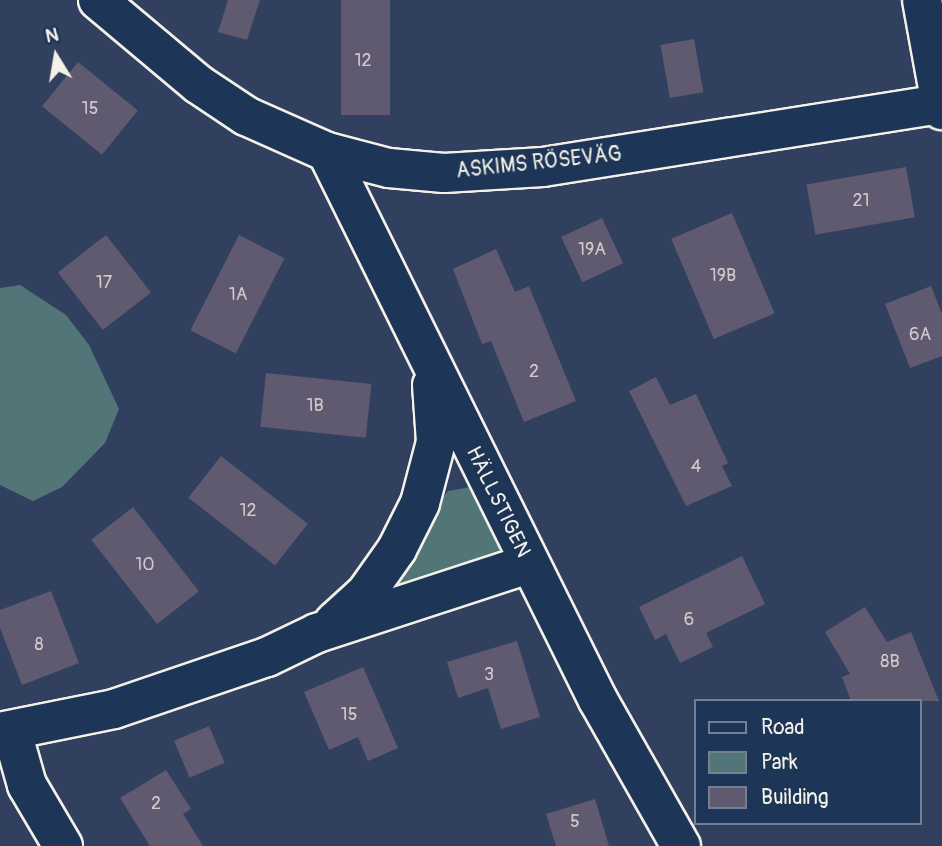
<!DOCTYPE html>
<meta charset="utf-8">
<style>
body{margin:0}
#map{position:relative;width:942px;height:846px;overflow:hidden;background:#31405e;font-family:Pangolin,sans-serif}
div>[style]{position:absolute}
.green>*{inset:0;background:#527678}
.building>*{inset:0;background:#605a70;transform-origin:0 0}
.roads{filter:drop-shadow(2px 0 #f4f1e8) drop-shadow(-2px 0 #f4f1e8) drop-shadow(0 2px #f4f1e8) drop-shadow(0 -2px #f4f1e8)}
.minor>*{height:38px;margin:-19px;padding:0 19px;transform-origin:19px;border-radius:19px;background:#1d3557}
span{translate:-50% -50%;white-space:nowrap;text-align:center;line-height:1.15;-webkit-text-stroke:5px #1d3557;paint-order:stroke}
.number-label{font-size:18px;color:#cfcbca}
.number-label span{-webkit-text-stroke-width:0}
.street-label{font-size:21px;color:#f4f1e8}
.legend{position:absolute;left:694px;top:699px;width:228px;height:126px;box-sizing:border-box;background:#1d3557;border:2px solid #738091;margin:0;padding:9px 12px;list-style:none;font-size:21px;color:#f4f1e8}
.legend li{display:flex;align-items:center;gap:14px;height:35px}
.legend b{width:35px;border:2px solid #738091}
.north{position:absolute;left:21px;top:21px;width:70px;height:70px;-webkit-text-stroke:5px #1d3557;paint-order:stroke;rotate:349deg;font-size:19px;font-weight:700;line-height:28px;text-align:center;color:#f4f1e8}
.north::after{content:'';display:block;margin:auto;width:24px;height:32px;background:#f4f1e8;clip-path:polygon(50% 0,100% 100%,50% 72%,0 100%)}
</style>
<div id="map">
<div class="green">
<div style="clip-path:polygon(20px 285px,66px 315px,89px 345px,119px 409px,105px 443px,62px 487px,33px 501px,0 485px,0 288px)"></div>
<div style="clip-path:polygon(471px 487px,499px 533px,499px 554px,391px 594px,432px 511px,448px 491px)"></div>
</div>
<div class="building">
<div style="clip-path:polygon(228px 0,260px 0,247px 40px,218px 32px)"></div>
<div style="left:341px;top:0;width:49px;height:115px"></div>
<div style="left:694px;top:39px;width:54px;height:34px;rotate:80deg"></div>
<div style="left:78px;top:62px;width:77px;height:57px;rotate:39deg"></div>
<div style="left:906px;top:167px;width:51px;height:101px;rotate:80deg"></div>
<div style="left:732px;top:213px;width:109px;height:66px;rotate:67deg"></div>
<div style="left:602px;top:218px;width:50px;height:45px;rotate:65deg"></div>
<div style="left:106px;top:235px;width:73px;height:61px;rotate:52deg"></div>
<div style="left:239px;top:235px;width:51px;height:107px;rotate:27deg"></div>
<div style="clip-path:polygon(496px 249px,515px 292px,529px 286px,576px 401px,524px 422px,491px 341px,482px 344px,453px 269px)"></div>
<div style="clip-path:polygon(931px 286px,942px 314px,942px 356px,910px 368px,885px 304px)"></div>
<div style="left:266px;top:373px;width:106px;height:54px;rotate:6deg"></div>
<div style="clip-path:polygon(656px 377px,670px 405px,696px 394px,728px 463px,722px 466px,732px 486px,686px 506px,629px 391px)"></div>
<div style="left:221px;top:456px;width:110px;height:53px;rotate:38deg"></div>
<div style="left:133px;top:507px;width:107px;height:53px;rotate:52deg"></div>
<div style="clip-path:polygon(742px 556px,765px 604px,706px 633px,713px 647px,680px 663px,666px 634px,655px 640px,639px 607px)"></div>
<div style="clip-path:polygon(51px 591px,79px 663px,22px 685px,0 628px,0 610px)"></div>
<div style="clip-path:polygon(865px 607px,887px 642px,911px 632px,939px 701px,851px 701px,842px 677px,850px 674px,825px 632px)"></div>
<div style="clip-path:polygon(517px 641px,540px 717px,501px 729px,488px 688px,458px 698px,447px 662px)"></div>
<div style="clip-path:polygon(363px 667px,398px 748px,368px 761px,358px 737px,329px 750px,304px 692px)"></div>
<div style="left:209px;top:726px;width:40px;height:38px;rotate:67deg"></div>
<div style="clip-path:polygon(166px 770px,191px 809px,183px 814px,203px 846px,150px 846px,120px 798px)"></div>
<div style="clip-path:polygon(595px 799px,609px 846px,556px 846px,546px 814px)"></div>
</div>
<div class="roads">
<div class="minor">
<div style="left:98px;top:0;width:131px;rotate:40deg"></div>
<div style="left:198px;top:84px;width:58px;rotate:33.7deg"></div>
<div style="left:246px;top:116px;width:89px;rotate:24deg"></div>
<div style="left:327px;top:152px;width:64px;rotate:14.5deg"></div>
<div style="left:389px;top:168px;width:55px;rotate:5.2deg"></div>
<div style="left:444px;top:173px;width:99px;rotate:-3.5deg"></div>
<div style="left:543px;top:167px;width:404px;rotate:-9deg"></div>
<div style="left:922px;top:0;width:112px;rotate:79.7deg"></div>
<div style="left:327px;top:152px;width:611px;rotate:63.69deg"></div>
<div style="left:598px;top:700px;width:168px;rotate:60.4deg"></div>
<div style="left:334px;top:622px;width:43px;rotate:-42.2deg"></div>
<div style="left:366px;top:593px;width:54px;rotate:-54.8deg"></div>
<div style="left:397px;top:549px;width:51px;rotate:-63.4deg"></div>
<div style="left:420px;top:503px;width:63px;rotate:-75.3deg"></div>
<div style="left:436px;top:442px;width:57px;rotate:-94deg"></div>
<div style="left:0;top:732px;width:116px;rotate:-11.4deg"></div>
<div style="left:114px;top:709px;width:162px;rotate:-18.8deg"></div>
<div style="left:267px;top:657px;width:55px;rotate:-25.6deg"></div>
<div style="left:317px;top:633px;width:222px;rotate:-18.1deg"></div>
<div style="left:12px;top:732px;width:55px;rotate:74.2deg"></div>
<div style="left:27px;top:785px;width:71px;rotate:59.5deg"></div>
</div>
</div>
<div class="number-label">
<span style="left:363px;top:61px">12</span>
<span style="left:90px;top:109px">15</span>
<span style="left:861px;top:201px">21</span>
<span style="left:592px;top:250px">19A</span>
<span style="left:723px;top:276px">19B</span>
<span style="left:104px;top:283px">17</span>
<span style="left:238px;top:295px">1A</span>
<span style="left:920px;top:335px">6A</span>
<span style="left:534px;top:372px">2</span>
<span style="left:315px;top:406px">1B</span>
<span style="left:696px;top:467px">4</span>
<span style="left:248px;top:511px">12</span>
<span style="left:145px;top:565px">10</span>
<span style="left:689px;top:620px">6</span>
<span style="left:39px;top:645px">8</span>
<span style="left:890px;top:662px">8B</span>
<span style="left:489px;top:675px">3</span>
<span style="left:349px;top:715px">15</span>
<span style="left:156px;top:804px">2</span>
<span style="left:575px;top:822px">5</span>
</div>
<div class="street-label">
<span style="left:539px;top:163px;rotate:-6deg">ASKIMS RÖSEVÄG</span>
<span style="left:498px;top:502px;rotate:64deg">HÄLLSTIGEN</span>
</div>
<ul class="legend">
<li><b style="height:9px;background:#1d3557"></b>Road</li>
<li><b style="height:19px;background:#527678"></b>Park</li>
<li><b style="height:19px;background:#605a70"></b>Building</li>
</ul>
<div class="north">N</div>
</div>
